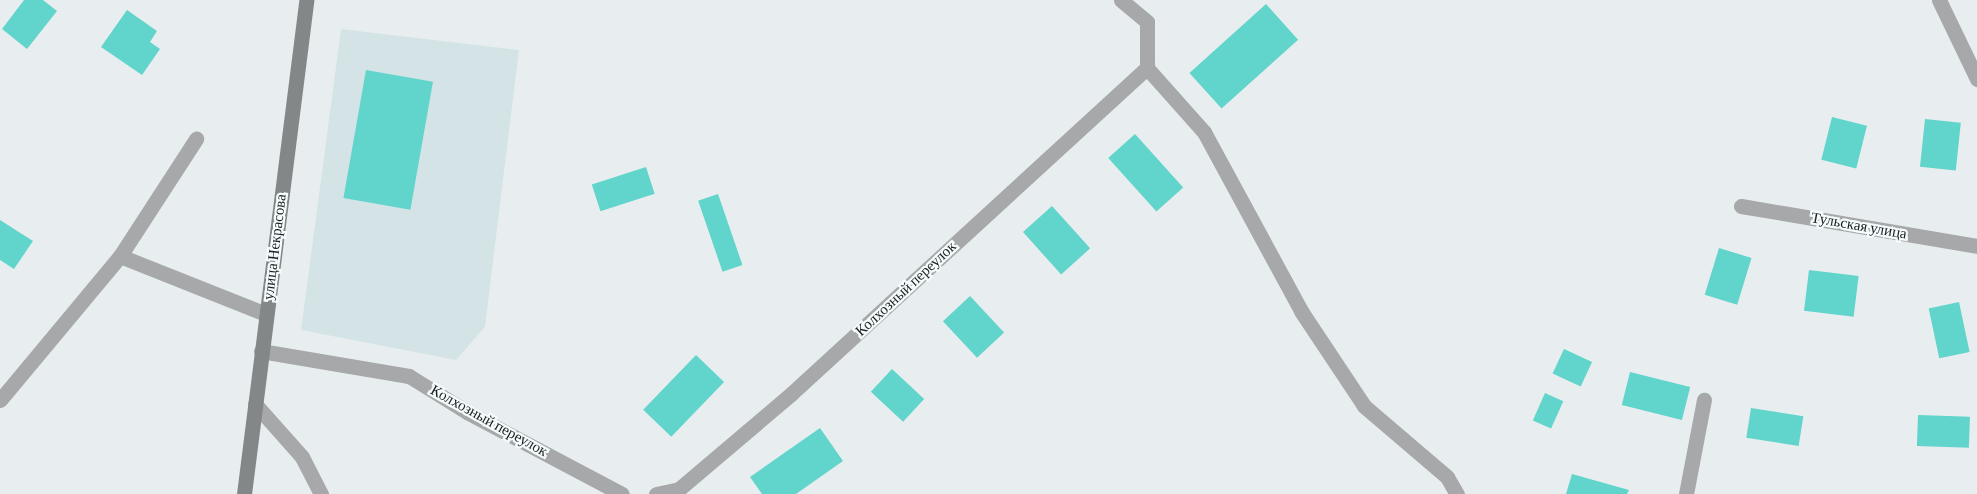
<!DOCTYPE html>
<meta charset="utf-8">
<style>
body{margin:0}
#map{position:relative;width:1977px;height:494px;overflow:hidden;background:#e8eeef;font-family:"Crimson Pro",serif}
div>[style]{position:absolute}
.built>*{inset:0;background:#d4e4e6}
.building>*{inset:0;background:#61d4cb;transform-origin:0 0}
.service>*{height:15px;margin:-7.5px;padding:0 7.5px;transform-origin:7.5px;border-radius:7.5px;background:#a6a8a9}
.minor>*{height:15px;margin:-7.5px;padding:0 7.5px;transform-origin:7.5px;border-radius:7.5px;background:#a6a8a9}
.secondary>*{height:15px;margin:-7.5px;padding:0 7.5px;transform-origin:7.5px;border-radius:7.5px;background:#838788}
span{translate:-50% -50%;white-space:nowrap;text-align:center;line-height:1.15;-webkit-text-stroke:4.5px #f5fcfd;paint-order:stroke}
.street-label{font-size:15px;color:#1a1c1d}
</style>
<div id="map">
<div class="built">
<div style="clip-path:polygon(341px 29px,519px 50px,485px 327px,456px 360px,301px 330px)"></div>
</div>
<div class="building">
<div style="clip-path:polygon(24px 0,43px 0,57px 11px,27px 49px,2px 29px)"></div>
<div style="left:1266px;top:4px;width:48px;height:103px;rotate:48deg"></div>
<div style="clip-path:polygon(127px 10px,157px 31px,150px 42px,160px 49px,142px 75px,101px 47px)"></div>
<div style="left:366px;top:70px;width:68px;height:130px;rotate:10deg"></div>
<div style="left:1832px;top:117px;width:36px;height:44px;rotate:14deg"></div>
<div style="left:1925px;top:119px;width:36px;height:48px;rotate:6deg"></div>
<div style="left:1135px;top:134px;width:72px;height:36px;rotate:48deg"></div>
<div style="left:646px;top:167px;width:28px;height:57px;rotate:72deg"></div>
<div style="left:718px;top:194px;width:75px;height:21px;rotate:71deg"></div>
<div style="left:1052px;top:206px;width:57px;height:39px;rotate:48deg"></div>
<div style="clip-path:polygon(0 220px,33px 241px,14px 269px,0 260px)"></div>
<div style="left:1719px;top:248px;width:34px;height:49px;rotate:17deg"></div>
<div style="left:1809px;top:270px;width:50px;height:41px;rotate:7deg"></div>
<div style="left:970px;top:296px;width:50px;height:37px;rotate:47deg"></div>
<div style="left:1959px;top:302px;width:51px;height:31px;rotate:78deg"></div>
<div style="left:1564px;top:349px;width:31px;height:27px;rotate:25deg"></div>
<div style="left:696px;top:355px;width:39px;height:76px;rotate:44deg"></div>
<div style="left:892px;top:369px;width:44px;height:31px;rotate:43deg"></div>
<div style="left:1630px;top:372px;width:62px;height:34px;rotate:14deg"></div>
<div style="left:1545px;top:393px;width:20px;height:30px;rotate:24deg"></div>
<div style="left:1751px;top:408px;width:53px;height:30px;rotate:9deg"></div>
<div style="left:1918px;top:415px;width:52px;height:31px;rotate:2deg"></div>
<div style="clip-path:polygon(820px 428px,843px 461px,796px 494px,762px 494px,750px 477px)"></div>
<div style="clip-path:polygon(1572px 474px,1629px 490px,1627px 494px,1566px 494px)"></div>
</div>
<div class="service">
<div style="left:1121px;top:0;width:34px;rotate:40deg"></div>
<div style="left:1147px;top:22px;width:46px;rotate:90deg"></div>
<div style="left:1147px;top:68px;width:86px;rotate:48.3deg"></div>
<div style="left:1204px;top:132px;width:204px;rotate:61.5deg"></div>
<div style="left:1301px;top:311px;width:114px;rotate:56.4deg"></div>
<div style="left:1364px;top:406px;width:109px;rotate:40.5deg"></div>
<div style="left:1447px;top:477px;width:20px;rotate:60deg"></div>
<div style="left:120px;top:256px;width:157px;rotate:21.7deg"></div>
<div style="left:0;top:400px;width:187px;rotate:-50.2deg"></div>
<div style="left:120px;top:256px;width:140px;rotate:-57deg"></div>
<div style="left:255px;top:404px;width:71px;rotate:48.4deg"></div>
<div style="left:302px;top:457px;width:42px;rotate:62.8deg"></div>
<div style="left:1686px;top:494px;width:96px;rotate:-79.2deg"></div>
</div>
<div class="minor">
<div style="left:1939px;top:0;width:88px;rotate:64.3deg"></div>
<div style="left:1741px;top:206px;width:239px;rotate:9.6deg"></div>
<div style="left:261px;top:351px;width:150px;rotate:9.6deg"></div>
<div style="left:409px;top:376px;width:68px;rotate:31.8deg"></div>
<div style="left:467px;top:412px;width:175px;rotate:27.9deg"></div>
<div style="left:656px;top:494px;width:24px;rotate:-12deg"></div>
<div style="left:679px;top:489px;width:148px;rotate:-40.3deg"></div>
<div style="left:792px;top:393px;width:481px;rotate:-42.5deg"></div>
</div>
<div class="secondary">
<div style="left:244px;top:494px;width:498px;rotate:-82.8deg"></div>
</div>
<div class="street-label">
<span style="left:1859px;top:226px;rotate:10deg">Тульская улица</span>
<span style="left:275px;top:247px;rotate:-83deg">улица Некрасова</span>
<span style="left:906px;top:289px;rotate:-43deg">Колхозный переулок</span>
<span style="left:489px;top:421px;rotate:29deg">Колхозный переулок</span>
</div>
</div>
